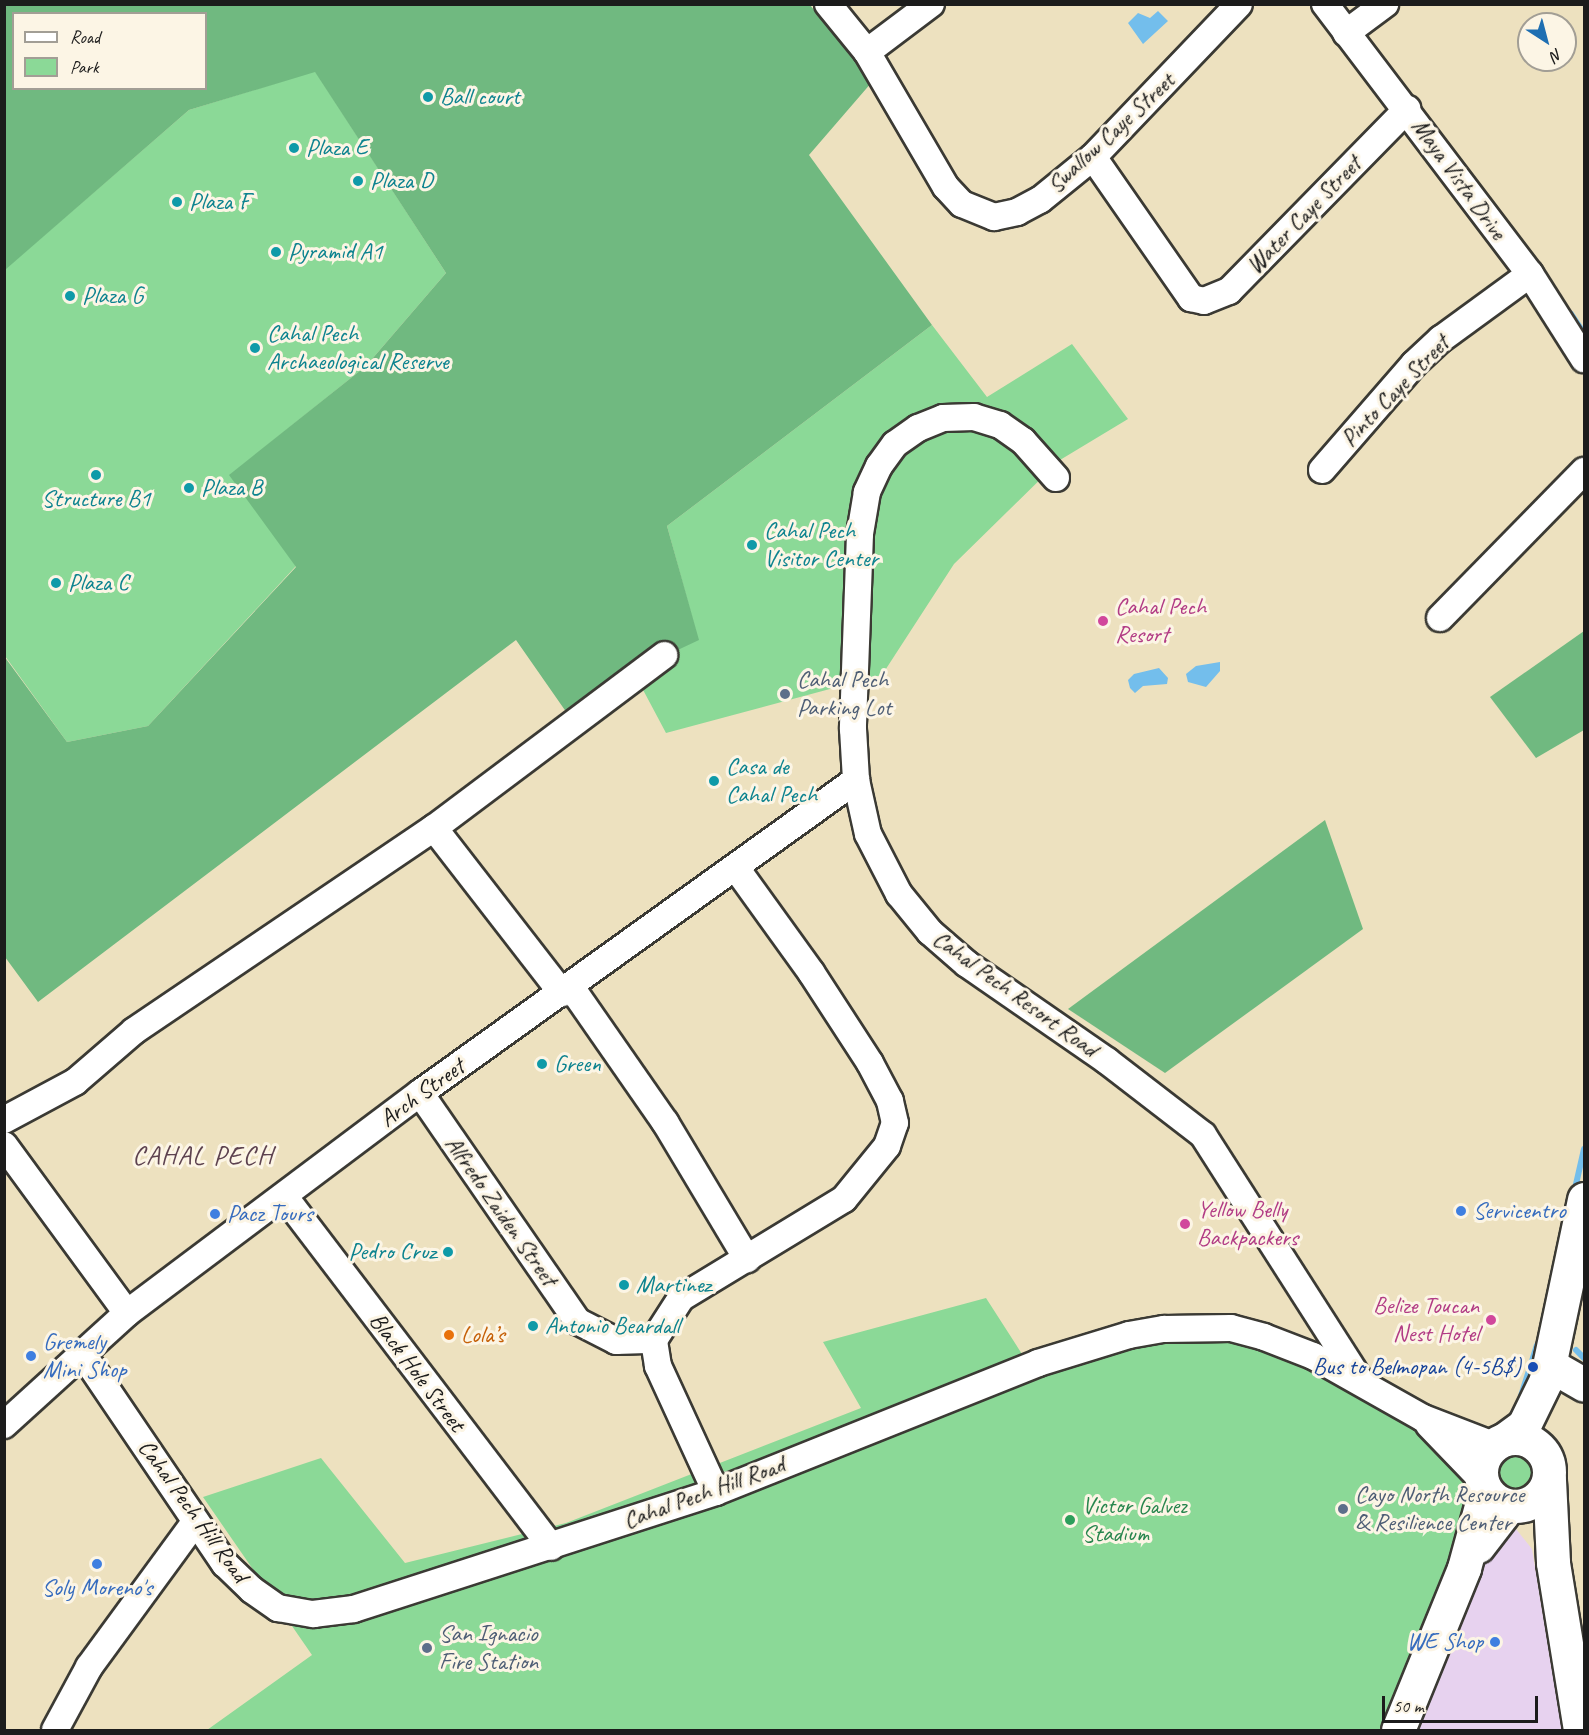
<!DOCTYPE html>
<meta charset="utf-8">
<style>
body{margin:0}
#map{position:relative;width:1589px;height:1735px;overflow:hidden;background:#ede1bf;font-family:Caveat,sans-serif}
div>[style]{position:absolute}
.built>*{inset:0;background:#e7d2ef}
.green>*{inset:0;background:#8bd997}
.round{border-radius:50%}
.forest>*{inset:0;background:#70b980}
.water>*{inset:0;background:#73beec}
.stream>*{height:6px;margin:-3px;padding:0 3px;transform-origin:3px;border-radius:3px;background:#73beec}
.roads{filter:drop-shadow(2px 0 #3b3a34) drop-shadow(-2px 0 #3b3a34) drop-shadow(0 2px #3b3a34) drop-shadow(0 -2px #3b3a34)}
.street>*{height:26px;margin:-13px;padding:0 13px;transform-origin:13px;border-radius:13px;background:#fff}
.secondary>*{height:33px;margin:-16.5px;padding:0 16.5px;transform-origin:16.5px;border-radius:16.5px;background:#fff}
.highway>*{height:33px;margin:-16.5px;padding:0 16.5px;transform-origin:16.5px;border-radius:16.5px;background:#fff}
.highway>.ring{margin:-16.5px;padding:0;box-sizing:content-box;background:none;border:33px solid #fff;border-radius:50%}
.dots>*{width:16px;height:16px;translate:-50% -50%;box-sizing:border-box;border:3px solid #fcf5e5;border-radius:50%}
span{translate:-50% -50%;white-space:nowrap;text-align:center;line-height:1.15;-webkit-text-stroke:6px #fcf5e5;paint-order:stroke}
.culture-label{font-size:24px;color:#0d838f}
.left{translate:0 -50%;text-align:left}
.right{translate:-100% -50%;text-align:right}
.street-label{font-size:24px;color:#1c1c1c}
.hotel-label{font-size:24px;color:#b23c85}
.service-label{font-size:24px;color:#4e5e75}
.shop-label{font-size:24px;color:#366cbe}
.food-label{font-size:24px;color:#c56008}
.transit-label{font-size:24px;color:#164399}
.leisure-label{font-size:24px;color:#27864d}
.quarter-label{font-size:27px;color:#5d424f;letter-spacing:1.5px}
.frame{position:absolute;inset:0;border:6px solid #1c1c1c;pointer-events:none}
.legend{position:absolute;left:12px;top:12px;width:195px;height:78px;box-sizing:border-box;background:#fcf5e5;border:2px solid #a29e95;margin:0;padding:8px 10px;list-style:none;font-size:18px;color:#1c1c1c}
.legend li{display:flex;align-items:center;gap:12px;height:30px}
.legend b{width:30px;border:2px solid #a29e95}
.north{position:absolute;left:1517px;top:12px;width:60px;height:60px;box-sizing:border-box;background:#fcf5e5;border:2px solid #a29e95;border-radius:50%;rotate:144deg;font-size:16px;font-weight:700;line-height:24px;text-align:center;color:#1c1c1c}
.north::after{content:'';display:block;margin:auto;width:21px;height:27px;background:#1f6fb2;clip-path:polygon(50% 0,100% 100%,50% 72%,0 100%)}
.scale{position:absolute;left:1382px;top:1696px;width:156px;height:27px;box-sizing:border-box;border:3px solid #1c1c1c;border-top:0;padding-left:8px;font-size:18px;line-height:21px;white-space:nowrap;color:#1c1c1c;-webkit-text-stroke:4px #fcf5e5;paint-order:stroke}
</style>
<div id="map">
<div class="built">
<div style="clip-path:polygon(1516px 1529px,1532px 1549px,1562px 1730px,1409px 1730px,1490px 1547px,1508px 1531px)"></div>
</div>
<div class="green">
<div style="clip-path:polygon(315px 71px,446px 273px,366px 366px,230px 475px,296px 566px,148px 726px,67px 742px,5px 656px,4px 270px,189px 110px)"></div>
<div style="clip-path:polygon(932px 325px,987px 397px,1072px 344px,1128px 419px,1060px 460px,954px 564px,882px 675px,666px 733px,633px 671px,698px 639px,667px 526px)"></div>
<div style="clip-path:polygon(986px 1298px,1029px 1365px,1197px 1317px,1363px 1369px,1428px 1406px,1416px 1432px,1447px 1452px,1470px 1477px,1471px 1493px,1409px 1730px,207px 1730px,312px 1655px,203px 1497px,321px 1458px,405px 1563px,566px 1523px,861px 1408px,823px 1342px)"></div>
<div class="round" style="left:1496px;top:1451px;width:38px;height:38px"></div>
</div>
<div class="forest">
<div style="clip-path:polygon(evenodd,5px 5px,810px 5px,872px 82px,809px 155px,932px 325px,667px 526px,699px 640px,633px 671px,569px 716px,516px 640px,38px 1002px,5px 957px,4px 656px,67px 742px,148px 726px,296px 567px,229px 475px,366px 366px,446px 273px,315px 72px,189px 110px,5px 270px,5px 5px,14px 14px,206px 14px,206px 88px,14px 88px,14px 14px)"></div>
<div style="clip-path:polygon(1584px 631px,1584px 730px,1536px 758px,1490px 697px)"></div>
<div style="clip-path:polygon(1325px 820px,1363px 929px,1165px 1073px,1068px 1009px)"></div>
</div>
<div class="water">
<div style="clip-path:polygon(1158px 11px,1168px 21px,1143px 44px,1128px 23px,1138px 13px,1150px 18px)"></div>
<div style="clip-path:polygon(1220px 662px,1220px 671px,1206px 687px,1188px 682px,1186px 674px,1196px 666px)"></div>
<div style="clip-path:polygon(1159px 668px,1168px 678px,1167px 684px,1143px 686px,1135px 693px,1130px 688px,1128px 680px,1134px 674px)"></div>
</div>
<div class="stream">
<div style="left:1571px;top:314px;width:23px;rotate:56deg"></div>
<div style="left:1574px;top:1193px;width:45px;rotate:-77.2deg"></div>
<div style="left:1576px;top:1350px;width:11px;rotate:45deg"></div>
<div style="left:1521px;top:1396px;width:53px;rotate:-72.6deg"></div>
</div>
<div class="roads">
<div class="street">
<div style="left:828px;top:4px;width:62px;rotate:50.9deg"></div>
<div style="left:867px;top:52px;width:80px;rotate:-36.9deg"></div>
<div style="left:1325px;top:4px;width:339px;rotate:52.8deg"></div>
<div style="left:1530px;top:274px;width:101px;rotate:57.6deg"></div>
<div style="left:1346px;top:33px;width:49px;rotate:-36.6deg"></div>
<div style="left:867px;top:52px;width:156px;rotate:59.7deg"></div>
<div style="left:946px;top:187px;width:23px;rotate:47deg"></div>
<div style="left:962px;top:204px;width:35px;rotate:22deg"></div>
<div style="left:994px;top:217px;width:24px;rotate:-12deg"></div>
<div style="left:1017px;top:212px;width:26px;rotate:-28deg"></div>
<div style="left:1040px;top:200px;width:68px;rotate:-39.1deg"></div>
<div style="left:1093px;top:157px;width:211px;rotate:-46.3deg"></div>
<div style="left:1093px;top:157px;width:172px;rotate:55.2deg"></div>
<div style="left:1191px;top:298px;width:13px;rotate:13deg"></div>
<div style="left:1204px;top:301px;width:27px;rotate:-22deg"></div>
<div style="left:1229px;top:291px;width:255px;rotate:-45.6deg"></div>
<div style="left:1322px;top:470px;width:140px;rotate:-49deg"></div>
<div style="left:1414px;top:364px;width:37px;rotate:-43deg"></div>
<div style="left:1441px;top:339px;width:110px;rotate:-36.1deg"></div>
<div style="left:1056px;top:478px;width:50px;rotate:-131.7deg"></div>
<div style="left:1023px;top:441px;width:28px;rotate:-145deg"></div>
<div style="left:1000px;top:425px;width:27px;rotate:-163deg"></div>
<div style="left:974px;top:417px;width:31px;rotate:178deg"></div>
<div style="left:943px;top:418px;width:27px;rotate:158deg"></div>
<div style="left:918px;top:428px;width:28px;rotate:145deg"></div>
<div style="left:895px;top:444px;width:27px;rotate:126deg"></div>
<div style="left:879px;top:466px;width:29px;rotate:115deg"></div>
<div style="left:867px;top:492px;width:43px;rotate:99.5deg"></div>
<div style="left:860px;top:534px;width:195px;rotate:92.1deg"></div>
<div style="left:853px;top:729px;width:51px;rotate:86.6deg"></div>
<div style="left:856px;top:780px;width:55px;rotate:77.5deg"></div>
<div style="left:868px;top:834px;width:68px;rotate:62.7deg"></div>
<div style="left:899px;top:894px;width:49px;rotate:50.8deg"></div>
<div style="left:930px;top:932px;width:49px;rotate:40.9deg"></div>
<div style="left:967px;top:964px;width:170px;rotate:34.7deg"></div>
<div style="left:1107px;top:1061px;width:121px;rotate:37.6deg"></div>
<div style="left:1203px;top:1135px;width:290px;rotate:57.4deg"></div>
<div style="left:1440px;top:618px;width:206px;rotate:-45.6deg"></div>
<div style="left:434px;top:828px;width:209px;rotate:52.2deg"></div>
<div style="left:571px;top:987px;width:165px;rotate:55.2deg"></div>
<div style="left:665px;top:1122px;width:160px;rotate:59.1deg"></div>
<div style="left:420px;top:1093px;width:277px;rotate:55.4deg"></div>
<div style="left:577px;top:1321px;width:44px;rotate:27.1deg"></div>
<div style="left:616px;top:1341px;width:38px;rotate:-2deg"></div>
<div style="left:4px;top:1120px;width:81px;rotate:-28.2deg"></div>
<div style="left:75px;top:1082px;width:78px;rotate:-40.8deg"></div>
<div style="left:134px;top:1031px;width:362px;rotate:-34.1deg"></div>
<div style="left:434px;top:828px;width:288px;rotate:-36.9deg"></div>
<div style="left:4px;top:1145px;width:208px;rotate:53.8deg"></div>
<div style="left:284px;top:1196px;width:441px;rotate:52.7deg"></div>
<div style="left:82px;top:1353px;width:255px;rotate:55.9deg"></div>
<div style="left:225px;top:1564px;width:37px;rotate:44deg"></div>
<div style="left:252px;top:1590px;width:32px;rotate:35deg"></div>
<div style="left:278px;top:1608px;width:36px;rotate:10deg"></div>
<div style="left:313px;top:1614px;width:41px;rotate:-7deg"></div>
<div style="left:354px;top:1609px;width:380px;rotate:-17.9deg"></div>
<div style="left:716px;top:1492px;width:347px;rotate:-21.8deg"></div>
<div style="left:1038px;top:1363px;width:95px;rotate:-17.1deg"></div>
<div style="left:1129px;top:1335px;width:36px;rotate:-10deg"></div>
<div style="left:1164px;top:1329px;width:67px;rotate:-0.9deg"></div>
<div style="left:1231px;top:1328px;width:34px;rotate:15deg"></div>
<div style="left:1264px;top:1337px;width:53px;rotate:21.2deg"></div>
<div style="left:1313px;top:1356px;width:126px;rotate:29.4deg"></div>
<div style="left:1423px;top:1418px;width:75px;rotate:21.1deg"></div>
<div style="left:4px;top:1425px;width:166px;rotate:-42.3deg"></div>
<div style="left:127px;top:1313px;width:366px;rotate:-36.9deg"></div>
<div style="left:420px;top:1093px;width:537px;rotate:-35.67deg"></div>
<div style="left:1429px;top:1425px;width:75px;rotate:46.1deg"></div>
<div style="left:716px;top:1492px;width:139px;rotate:-114.7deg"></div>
<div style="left:658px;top:1366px;width:26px;rotate:-99deg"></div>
<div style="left:654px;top:1340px;width:50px;rotate:-57.3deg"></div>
<div style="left:681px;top:1298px;width:191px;rotate:-31.3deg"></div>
<div style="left:844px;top:1199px;width:68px;rotate:-50.9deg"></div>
<div style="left:887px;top:1146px;width:24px;rotate:-71deg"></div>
<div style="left:895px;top:1123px;width:23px;rotate:-103deg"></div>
<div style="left:890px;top:1101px;width:43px;rotate:-117.8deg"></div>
<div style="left:870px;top:1063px;width:108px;rotate:-123deg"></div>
<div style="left:811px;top:972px;width:128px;rotate:-125.8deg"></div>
<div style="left:55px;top:1730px;width:72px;rotate:-61.6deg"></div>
<div style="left:89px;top:1667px;width:180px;rotate:-53.8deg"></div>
</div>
<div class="secondary">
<div style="left:1550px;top:1365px;width:39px;rotate:30deg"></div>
<div style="left:1478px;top:1546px;width:49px;rotate:-52.4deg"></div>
<div style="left:1398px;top:1730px;width:175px;rotate:-67.8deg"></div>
<div style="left:1464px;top:1568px;width:80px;rotate:-74.7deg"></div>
</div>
<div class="highway">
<div class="ring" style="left:1481px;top:1438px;width:35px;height:35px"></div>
<div style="left:1505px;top:1439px;width:24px;rotate:-36deg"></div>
<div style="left:1524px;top:1425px;width:50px;rotate:-63.9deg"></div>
<div style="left:1546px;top:1380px;width:185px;rotate:-78.1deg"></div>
<div style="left:1549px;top:1480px;width:83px;rotate:87.2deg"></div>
<div style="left:1553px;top:1563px;width:169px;rotate:80.8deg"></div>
</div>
</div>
<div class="dots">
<div style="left:428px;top:97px;background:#0f9aa8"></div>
<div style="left:294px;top:148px;background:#0f9aa8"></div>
<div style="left:358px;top:181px;background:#0f9aa8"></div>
<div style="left:177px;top:202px;background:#0f9aa8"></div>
<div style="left:276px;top:252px;background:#0f9aa8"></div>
<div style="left:70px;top:296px;background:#0f9aa8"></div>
<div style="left:255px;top:348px;background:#0f9aa8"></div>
<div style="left:96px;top:475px;background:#0f9aa8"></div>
<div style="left:189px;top:488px;background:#0f9aa8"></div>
<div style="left:752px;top:545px;background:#0f9aa8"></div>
<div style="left:56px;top:583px;background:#0f9aa8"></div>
<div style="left:1103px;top:621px;background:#d1479c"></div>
<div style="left:785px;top:694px;background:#5c6f8a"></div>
<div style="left:714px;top:781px;background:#0f9aa8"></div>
<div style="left:542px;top:1064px;background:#0f9aa8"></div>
<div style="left:1461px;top:1211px;background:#3f7fe0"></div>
<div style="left:215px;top:1214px;background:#3f7fe0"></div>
<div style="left:1185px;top:1224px;background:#d1479c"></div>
<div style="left:448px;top:1252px;background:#0f9aa8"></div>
<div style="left:624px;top:1285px;background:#0f9aa8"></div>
<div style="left:1491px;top:1320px;background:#d1479c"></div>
<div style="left:533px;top:1326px;background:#0f9aa8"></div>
<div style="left:449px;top:1335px;background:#e8710a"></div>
<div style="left:31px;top:1356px;background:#3f7fe0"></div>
<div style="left:1533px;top:1367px;background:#1a4fb4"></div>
<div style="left:1343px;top:1509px;background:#5c6f8a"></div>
<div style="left:1070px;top:1520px;background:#2e9e5b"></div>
<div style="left:97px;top:1564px;background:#3f7fe0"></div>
<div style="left:1495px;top:1642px;background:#3f7fe0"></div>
<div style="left:427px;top:1648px;background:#5c6f8a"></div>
</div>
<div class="culture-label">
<span class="left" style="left:440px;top:97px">Ball court</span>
<span class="left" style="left:306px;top:148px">Plaza E</span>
<span class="left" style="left:370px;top:181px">Plaza D</span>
<span class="left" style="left:189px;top:202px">Plaza F</span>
<span class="left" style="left:288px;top:252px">Pyramid A1</span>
<span class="left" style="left:82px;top:296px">Plaza G</span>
<span class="left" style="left:267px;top:348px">Cahal Pech<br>Archaeological Reserve</span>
<span class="left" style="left:201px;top:488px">Plaza B</span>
<span style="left:96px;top:499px">Structure B1</span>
<span class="left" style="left:764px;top:545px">Cahal Pech<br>Visitor Center</span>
<span class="left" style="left:68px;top:583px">Plaza C</span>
<span class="left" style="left:726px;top:781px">Casa de<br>Cahal Pech</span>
<span class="left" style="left:554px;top:1064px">Green</span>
<span class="right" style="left:436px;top:1252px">Pedro Cruz</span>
<span class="left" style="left:636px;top:1285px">Martinez</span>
<span class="left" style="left:545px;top:1326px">Antonio Beardall</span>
</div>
<div class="street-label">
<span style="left:1111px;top:133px;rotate:-43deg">Swallow Caye Street</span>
<span style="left:1459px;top:179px;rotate:54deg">Maya Vista Drive</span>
<span style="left:1304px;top:215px;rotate:-46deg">Water Caye Street</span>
<span style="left:1395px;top:391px;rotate:-46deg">Pinto Caye Street</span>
<span style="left:1015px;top:994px;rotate:36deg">Cahal Pech Resort Road</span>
<span style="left:422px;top:1093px;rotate:-36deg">Arch Street</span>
<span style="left:501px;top:1211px;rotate:55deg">Alfredo Zaiden Street</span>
<span style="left:417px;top:1372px;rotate:53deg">Black Hole Street</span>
<span style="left:704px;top:1493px;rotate:-20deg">Cahal Pech Hill Road</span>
<span style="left:193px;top:1511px;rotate:54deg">Cahal Pech Hill Road</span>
</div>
<div class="hotel-label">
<span class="left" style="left:1115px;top:621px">Cahal Pech<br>Resort</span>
<span class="left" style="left:1197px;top:1224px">Yellow Belly<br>Backpackers</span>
<span class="right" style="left:1479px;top:1320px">Belize Toucan<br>Nest Hotel</span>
</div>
<div class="service-label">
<span class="left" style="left:797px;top:694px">Cahal Pech<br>Parking Lot</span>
<span class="left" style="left:1355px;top:1509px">Cayo North Resource<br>&amp; Resilience Center</span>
<span class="left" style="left:439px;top:1648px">San Ignacio<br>Fire Station</span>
</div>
<div class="shop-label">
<span class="left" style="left:1473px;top:1211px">Servicentro</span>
<span class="left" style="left:227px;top:1214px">Pacz Tours</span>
<span class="left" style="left:43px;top:1356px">Gremely<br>Mini Shop</span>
<span style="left:97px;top:1588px">Soly Moreno's</span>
<span class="right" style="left:1483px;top:1642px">WE Shop</span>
</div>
<div class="food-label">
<span class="left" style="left:461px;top:1335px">Lola’s</span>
</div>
<div class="transit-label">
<span class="right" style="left:1521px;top:1367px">Bus to Belmopan (4-5B$)</span>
</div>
<div class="leisure-label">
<span class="left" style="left:1082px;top:1520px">Victor Galvez<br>Stadium</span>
</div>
<div class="quarter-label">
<span style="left:203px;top:1156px">CAHAL PECH</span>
</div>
<div class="frame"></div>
<ul class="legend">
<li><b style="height:8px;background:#fff"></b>Road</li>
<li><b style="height:16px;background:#8bd997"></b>Park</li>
</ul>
<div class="north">N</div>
<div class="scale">50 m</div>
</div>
